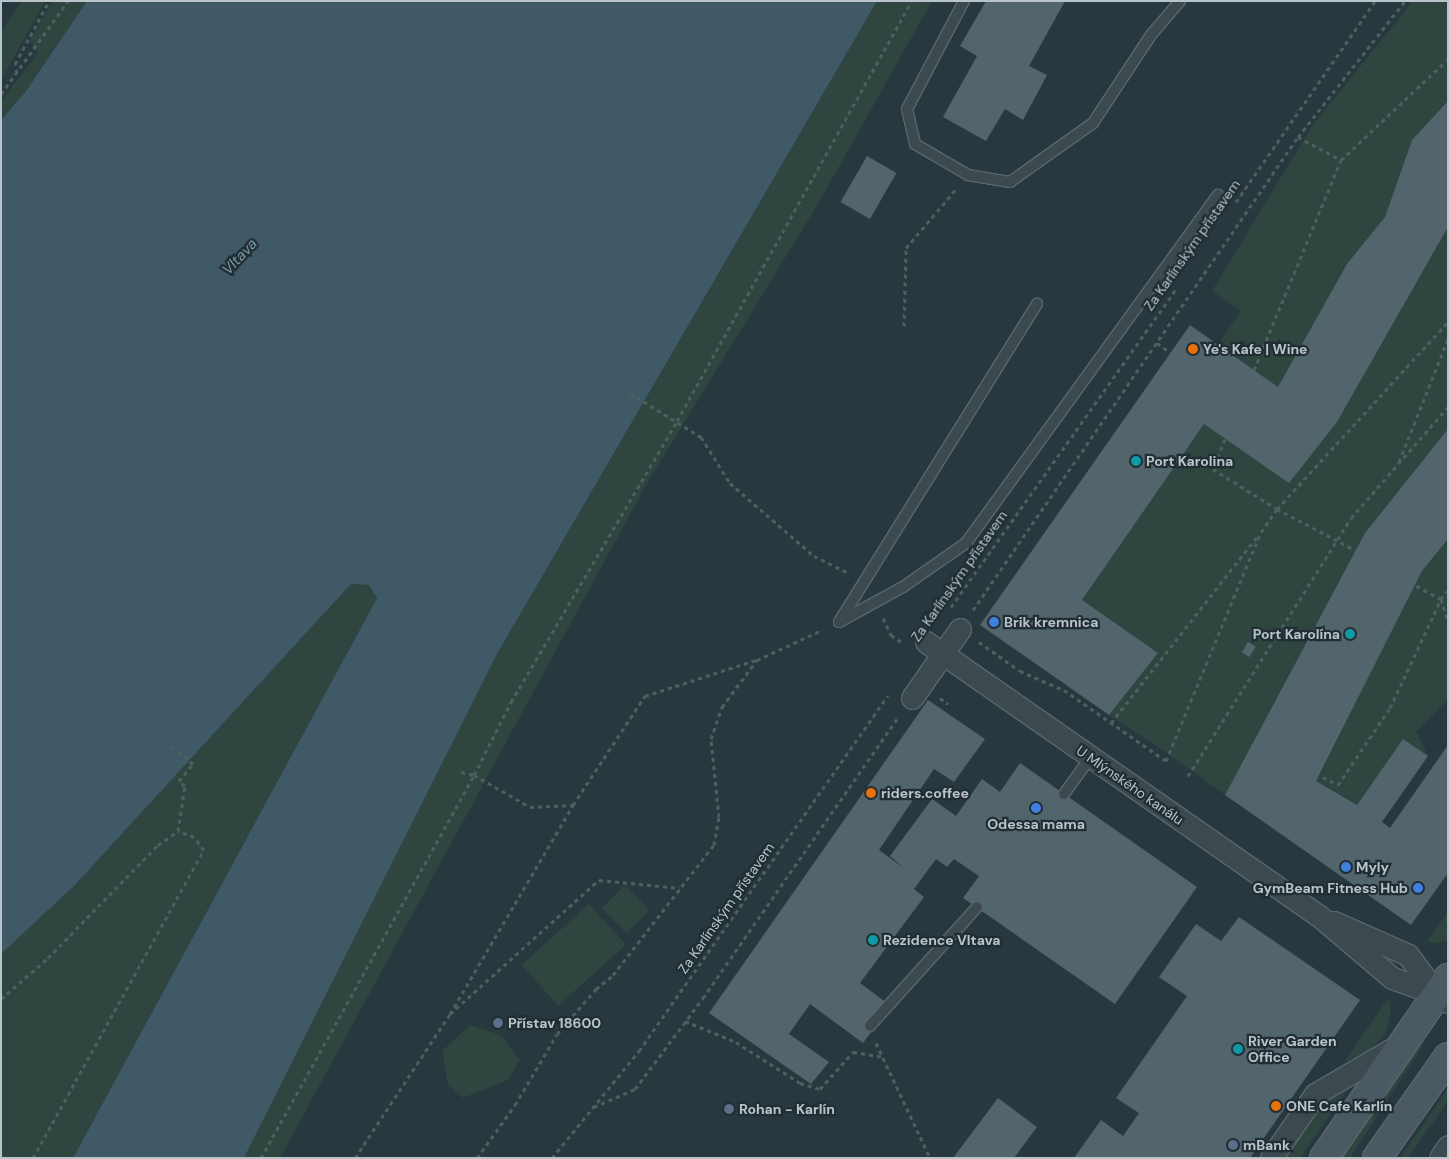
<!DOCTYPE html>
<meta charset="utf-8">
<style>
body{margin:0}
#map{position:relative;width:1449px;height:1159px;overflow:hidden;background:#28383f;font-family:"DM Sans",sans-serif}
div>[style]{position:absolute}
.green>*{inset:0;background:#2e4540;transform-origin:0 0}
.water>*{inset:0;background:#3f5967}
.building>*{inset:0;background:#53656c;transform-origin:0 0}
.path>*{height:3px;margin-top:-1.5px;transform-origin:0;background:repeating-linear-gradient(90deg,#4c615e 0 4px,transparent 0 8px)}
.roads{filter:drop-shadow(1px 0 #5a666d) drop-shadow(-1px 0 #5a666d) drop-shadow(0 1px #5a666d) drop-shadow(0 -1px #5a666d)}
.service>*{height:10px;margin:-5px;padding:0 5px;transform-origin:5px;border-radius:5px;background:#3c494f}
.minor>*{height:21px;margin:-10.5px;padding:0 10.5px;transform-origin:10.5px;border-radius:10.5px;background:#3c494f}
.secondary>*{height:28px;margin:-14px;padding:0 14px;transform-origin:14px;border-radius:14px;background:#4a5962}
.dots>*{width:14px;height:14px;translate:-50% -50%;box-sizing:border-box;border:2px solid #212e34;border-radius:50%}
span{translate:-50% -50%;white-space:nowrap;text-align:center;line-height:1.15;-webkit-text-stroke:4.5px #212e34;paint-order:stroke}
.street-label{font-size:14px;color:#b8c3ca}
.poi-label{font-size:14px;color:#b8c3ca;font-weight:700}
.left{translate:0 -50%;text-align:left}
.right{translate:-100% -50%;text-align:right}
.water-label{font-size:15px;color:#7b9baa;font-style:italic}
.frame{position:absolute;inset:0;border:2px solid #b8c3ca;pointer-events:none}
</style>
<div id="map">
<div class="green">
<div style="clip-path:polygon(22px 1px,45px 1px,1px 81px,1px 31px)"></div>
<div style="clip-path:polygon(53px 1px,87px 1px,26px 91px,1px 120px,1px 101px,38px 53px,29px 41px)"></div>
<div style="clip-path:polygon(877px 1px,932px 1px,818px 204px,646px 485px,280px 1158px,244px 1158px,497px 654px)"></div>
<div style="clip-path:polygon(1413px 1px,1448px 1px,1448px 101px,1412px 140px,1385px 217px,1278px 387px,1218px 344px,1241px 311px,1212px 291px,1312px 126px)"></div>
<div style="clip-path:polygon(1448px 227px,1448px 429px,1365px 533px,1225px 795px,1163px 750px,1109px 715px,1158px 653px,1082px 600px,1204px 424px,1337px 422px)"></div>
<div style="clip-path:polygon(1448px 539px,1448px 699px,1416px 732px,1428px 756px,1403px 739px,1357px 805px,1316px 781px,1422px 571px)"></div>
<div style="clip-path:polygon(351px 584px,369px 585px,377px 598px,73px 1158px,1px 1158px,1px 954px,75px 885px)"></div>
<div style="left:625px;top:885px;width:35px;height:33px;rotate:45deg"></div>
<div style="left:589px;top:904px;width:55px;height:91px;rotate:48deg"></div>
<div style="clip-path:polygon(1448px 912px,1448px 940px,1435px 944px,1427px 941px)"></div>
<div style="clip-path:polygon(1389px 997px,1391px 1011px,1385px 1034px,1371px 1049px,1344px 1062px)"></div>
<div style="clip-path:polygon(470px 1025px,501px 1035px,520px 1060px,508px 1080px,463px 1098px,448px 1085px,442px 1051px)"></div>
<div style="clip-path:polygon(1418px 1044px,1422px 1047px,1350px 1158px,1341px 1158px)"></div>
<div style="clip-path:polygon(1351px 1085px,1300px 1158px,1282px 1158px,1317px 1107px,1332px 1094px)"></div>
<div style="clip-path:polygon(1448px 1088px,1448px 1101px,1408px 1158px,1400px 1158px)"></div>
</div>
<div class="water">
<div style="clip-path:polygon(87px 1px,877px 1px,497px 654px,244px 1158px,73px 1158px,377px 598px,369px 585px,351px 584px,75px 885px,1px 954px,1px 120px,26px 91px)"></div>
</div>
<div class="building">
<div style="clip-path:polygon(986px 1px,1065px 1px,1029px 66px,1047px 75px,1023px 120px,1005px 109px,986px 141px,943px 117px,977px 56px,960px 46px)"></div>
<div style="clip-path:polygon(1448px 101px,1448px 227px,1337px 422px,1289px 483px,1204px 424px,1082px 600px,1158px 653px,1109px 715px,980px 625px,1190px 325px,1278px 387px,1347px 264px,1385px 217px,1412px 140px)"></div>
<div style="left:867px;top:156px;width:34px;height:53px;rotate:30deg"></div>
<div style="clip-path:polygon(1448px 429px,1448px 539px,1422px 571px,1316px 781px,1357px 805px,1403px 739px,1428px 756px,1382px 822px,1390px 828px,1448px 745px,1448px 873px,1411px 925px,1225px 795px,1365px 533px)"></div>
<div style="left:1248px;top:642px;width:9px;height:12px;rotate:32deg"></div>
<div style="clip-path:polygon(928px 700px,985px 739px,954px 782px,934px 769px,879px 850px,904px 868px,890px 856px,932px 799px,956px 816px,982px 779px,1000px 792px,1020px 763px,1197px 887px,1115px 1004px,963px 898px,979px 876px,954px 859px,947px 867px,936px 859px,914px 889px,924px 897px,860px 983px,891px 1006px,863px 1043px,810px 1004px,789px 1034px,829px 1062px,811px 1084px,709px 1013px)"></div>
<div style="clip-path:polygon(1239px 917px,1360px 1000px,1250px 1158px,1074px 1158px,1101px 1120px,1123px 1136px,1139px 1113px,1116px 1098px,1187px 996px,1159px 977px,1196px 924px,1221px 941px)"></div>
<div style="clip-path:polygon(998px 1098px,1037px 1127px,1014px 1158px,953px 1158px)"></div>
</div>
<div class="path">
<div style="left:17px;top:73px;width:9px;rotate:-103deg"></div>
<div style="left:15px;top:64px;width:72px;rotate:-61.6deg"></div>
<div style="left:1px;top:94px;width:115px;rotate:-54.2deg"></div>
<div style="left:1298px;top:137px;width:49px;rotate:28.1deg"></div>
<div style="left:1236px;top:202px;width:244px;rotate:-55.3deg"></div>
<div style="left:904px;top:326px;width:78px;rotate:-88.5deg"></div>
<div style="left:906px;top:248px;width:79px;rotate:-49.6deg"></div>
<div style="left:1157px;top:343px;width:16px;rotate:35deg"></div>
<div style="left:1254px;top:370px;width:227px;rotate:-67.5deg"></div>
<div style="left:1341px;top:160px;width:147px;rotate:-43.3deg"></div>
<div style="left:630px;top:393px;width:84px;rotate:31.8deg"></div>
<div style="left:701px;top:437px;width:54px;rotate:57.8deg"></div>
<div style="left:730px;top:483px;width:111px;rotate:41deg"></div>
<div style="left:814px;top:556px;width:39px;rotate:26deg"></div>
<div style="left:1225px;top:439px;width:32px;rotate:112deg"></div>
<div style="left:1213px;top:469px;width:75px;rotate:32deg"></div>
<div style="left:1277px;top:509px;width:88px;rotate:27.7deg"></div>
<div style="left:1399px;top:462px;width:132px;rotate:-68.3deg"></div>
<div style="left:1261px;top:532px;width:28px;rotate:-55deg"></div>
<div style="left:1277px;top:509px;width:253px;rotate:-47.6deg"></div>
<div style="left:1448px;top:590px;width:11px;rotate:128deg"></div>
<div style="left:1441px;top:599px;width:24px;rotate:73deg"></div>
<div style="left:951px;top:607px;width:391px;rotate:-54.7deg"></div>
<div style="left:973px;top:610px;width:574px;rotate:-55.51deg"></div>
<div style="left:1298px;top:137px;width:173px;rotate:-51.8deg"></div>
<div style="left:883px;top:618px;width:19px;rotate:65deg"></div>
<div style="left:891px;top:635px;width:14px;rotate:34deg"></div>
<div style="left:979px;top:642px;width:50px;rotate:35.3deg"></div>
<div style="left:1020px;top:671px;width:48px;rotate:23.4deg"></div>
<div style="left:1064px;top:690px;width:124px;rotate:34.8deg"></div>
<div style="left:1166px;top:761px;width:248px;rotate:-67.5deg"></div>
<div style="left:940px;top:698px;width:10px;rotate:37deg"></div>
<div style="left:1111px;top:723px;width:236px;rotate:-51.9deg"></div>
<div style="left:461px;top:772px;width:13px;rotate:13deg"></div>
<div style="left:474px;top:775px;width:64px;rotate:29.7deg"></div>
<div style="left:530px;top:807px;width:43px;rotate:-2.7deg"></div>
<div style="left:1188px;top:776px;width:305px;rotate:-57.7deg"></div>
<div style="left:1351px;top:518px;width:147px;rotate:-48.9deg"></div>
<div style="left:1323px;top:777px;width:17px;rotate:28deg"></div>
<div style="left:1338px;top:785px;width:93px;rotate:-56deg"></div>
<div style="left:1390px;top:708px;width:120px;rotate:-64.9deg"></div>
<div style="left:1441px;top:599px;width:30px;rotate:-152deg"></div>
<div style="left:1px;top:999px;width:62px;rotate:-41.1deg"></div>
<div style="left:48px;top:958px;width:158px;rotate:-45.8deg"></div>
<div style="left:158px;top:845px;width:24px;rotate:-35deg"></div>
<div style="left:178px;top:831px;width:46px;rotate:-81.2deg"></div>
<div style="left:185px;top:786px;width:8px;rotate:-140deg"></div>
<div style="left:179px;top:781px;width:22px;rotate:-51deg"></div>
<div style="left:193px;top:764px;width:33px;rotate:-140deg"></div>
<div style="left:450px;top:1014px;width:243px;rotate:-59.5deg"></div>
<div style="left:573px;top:805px;width:131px;rotate:-56.6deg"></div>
<div style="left:645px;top:696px;width:117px;rotate:-18deg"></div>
<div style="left:685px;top:1021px;width:55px;rotate:22.4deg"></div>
<div style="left:736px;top:1042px;width:76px;rotate:32.6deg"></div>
<div style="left:800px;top:1083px;width:21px;rotate:17deg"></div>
<div style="left:820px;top:1089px;width:50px;rotate:-48.3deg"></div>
<div style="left:853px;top:1052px;width:32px;rotate:9deg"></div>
<div style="left:876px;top:1043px;width:127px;rotate:64.8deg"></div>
<div style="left:594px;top:1107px;width:45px;rotate:-23.7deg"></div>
<div style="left:635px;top:1089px;width:114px;rotate:-53.2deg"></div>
<div style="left:703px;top:998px;width:343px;rotate:-55.2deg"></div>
<div style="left:33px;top:1158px;width:352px;rotate:-61deg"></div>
<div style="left:204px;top:850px;width:16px;rotate:-128deg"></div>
<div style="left:194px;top:837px;width:17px;rotate:-159deg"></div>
<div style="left:261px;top:1158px;width:438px;rotate:-60.9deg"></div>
<div style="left:474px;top:775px;width:82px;rotate:-63.1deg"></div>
<div style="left:511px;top:702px;width:326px;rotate:-59.4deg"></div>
<div style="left:677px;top:421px;width:481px;rotate:-60.8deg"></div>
<div style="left:355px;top:1158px;width:173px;rotate:-56.6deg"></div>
<div style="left:450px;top:1014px;width:200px;rotate:-42deg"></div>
<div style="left:599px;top:880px;width:81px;rotate:5.6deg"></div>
<div style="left:477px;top:1158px;width:65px;rotate:-54.4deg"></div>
<div style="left:515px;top:1105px;width:82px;rotate:-59.4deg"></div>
<div style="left:557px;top:1034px;width:60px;rotate:-49.1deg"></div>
<div style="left:596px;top:989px;width:22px;rotate:-39deg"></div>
<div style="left:613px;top:975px;width:165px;rotate:-52.2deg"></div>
<div style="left:714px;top:845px;width:28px;rotate:-80deg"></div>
<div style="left:719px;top:817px;width:78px;rotate:-95.9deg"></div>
<div style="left:711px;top:739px;width:34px;rotate:-71deg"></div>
<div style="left:722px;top:707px;width:59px;rotate:-53.3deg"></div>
<div style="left:757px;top:660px;width:72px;rotate:-24.8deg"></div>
<div style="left:552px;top:1158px;width:138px;rotate:-50.9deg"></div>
<div style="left:639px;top:1051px;width:434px;rotate:-55deg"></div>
</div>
<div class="roads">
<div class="service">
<div style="left:964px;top:1px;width:122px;rotate:117.8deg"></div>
<div style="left:907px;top:109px;width:36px;rotate:77deg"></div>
<div style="left:915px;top:144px;width:61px;rotate:30.3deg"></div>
<div style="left:968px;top:175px;width:43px;rotate:9.5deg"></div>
<div style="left:1010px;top:182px;width:102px;rotate:-35.4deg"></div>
<div style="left:1093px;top:123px;width:105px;rotate:-56.6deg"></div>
<div style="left:1151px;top:35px;width:45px;rotate:-49.5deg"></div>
<div style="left:839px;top:622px;width:73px;rotate:-28.7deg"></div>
<div style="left:903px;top:587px;width:77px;rotate:-34.9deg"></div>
<div style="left:966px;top:543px;width:430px;rotate:-54.1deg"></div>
<div style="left:839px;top:622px;width:375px;rotate:-58.1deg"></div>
<div style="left:1064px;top:794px;width:44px;rotate:-54.2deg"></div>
<div style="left:870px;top:1026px;width:160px;rotate:-48deg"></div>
</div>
<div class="minor">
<div style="left:926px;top:642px;width:478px;rotate:34.9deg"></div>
<div style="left:1318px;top:915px;width:97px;rotate:40.4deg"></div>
<div style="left:1392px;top:978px;width:48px;rotate:19.6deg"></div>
<div style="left:1437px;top:994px;width:14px;rotate:36deg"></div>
<div style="left:912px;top:698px;width:84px;rotate:-55.2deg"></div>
<div style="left:1334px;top:922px;width:81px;rotate:24deg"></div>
<div style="left:1408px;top:955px;width:49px;rotate:53.4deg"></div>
<div style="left:1271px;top:1158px;width:78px;rotate:-55.5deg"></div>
<div style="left:1315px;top:1094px;width:97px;rotate:-30.3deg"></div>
<div style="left:1440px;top:1158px;width:14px;rotate:-56deg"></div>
</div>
<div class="secondary">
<div style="left:1324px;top:1158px;width:219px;rotate:-55.4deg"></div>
<div style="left:1377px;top:1158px;width:123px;rotate:-54.9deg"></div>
</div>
</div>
<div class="dots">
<div style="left:1193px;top:349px;background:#e8710a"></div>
<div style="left:1136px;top:461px;background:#0f9aa8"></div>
<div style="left:994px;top:622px;background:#3f7fe0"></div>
<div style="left:1350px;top:634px;background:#0f9aa8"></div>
<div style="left:871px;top:793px;background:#e8710a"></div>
<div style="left:1036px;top:808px;background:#3f7fe0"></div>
<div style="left:1346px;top:867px;background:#3f7fe0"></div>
<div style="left:1418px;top:888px;background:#3f7fe0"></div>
<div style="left:873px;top:940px;background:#0f9aa8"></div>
<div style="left:498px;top:1023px;background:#5c6f8a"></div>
<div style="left:1238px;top:1049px;background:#0f9aa8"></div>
<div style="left:1276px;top:1106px;background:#e8710a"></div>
<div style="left:729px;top:1109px;background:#5c6f8a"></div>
<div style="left:1233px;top:1145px;background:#5c6f8a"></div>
</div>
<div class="street-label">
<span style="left:1192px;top:245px;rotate:-55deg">Za Karlínským přístavem</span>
<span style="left:959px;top:576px;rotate:-55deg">Za Karlínským přístavem</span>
<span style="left:1130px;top:785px;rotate:35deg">U Mlýnského kanálu</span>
<span style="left:726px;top:908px;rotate:-55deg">Za Karlínským přístavem</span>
</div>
<div class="poi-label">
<span class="left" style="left:1203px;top:349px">Ye's Kafe | Wine</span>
<span class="left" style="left:1146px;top:461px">Port Karolina</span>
<span class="left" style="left:1004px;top:622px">Brik kremnica</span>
<span class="right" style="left:1340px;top:634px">Port Karolína</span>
<span class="left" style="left:881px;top:793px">riders.coffee</span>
<span style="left:1036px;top:824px">Odessa mama</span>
<span class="left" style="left:1356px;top:867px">Myly</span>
<span class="right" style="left:1408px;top:888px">GymBeam Fitness Hub</span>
<span class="left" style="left:883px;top:940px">Rezidence Vltava</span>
<span class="left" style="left:508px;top:1023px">Přístav 18600</span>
<span class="left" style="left:1248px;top:1049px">River Garden<br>Office</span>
<span class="left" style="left:1286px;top:1106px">ONE Cafe Karlín</span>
<span class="left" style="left:739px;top:1109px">Rohan - Karlín</span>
<span class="left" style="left:1243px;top:1145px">mBank</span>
</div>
<div class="water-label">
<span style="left:240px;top:257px;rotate:-47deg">Vltava</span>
</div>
<div class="frame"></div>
</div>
